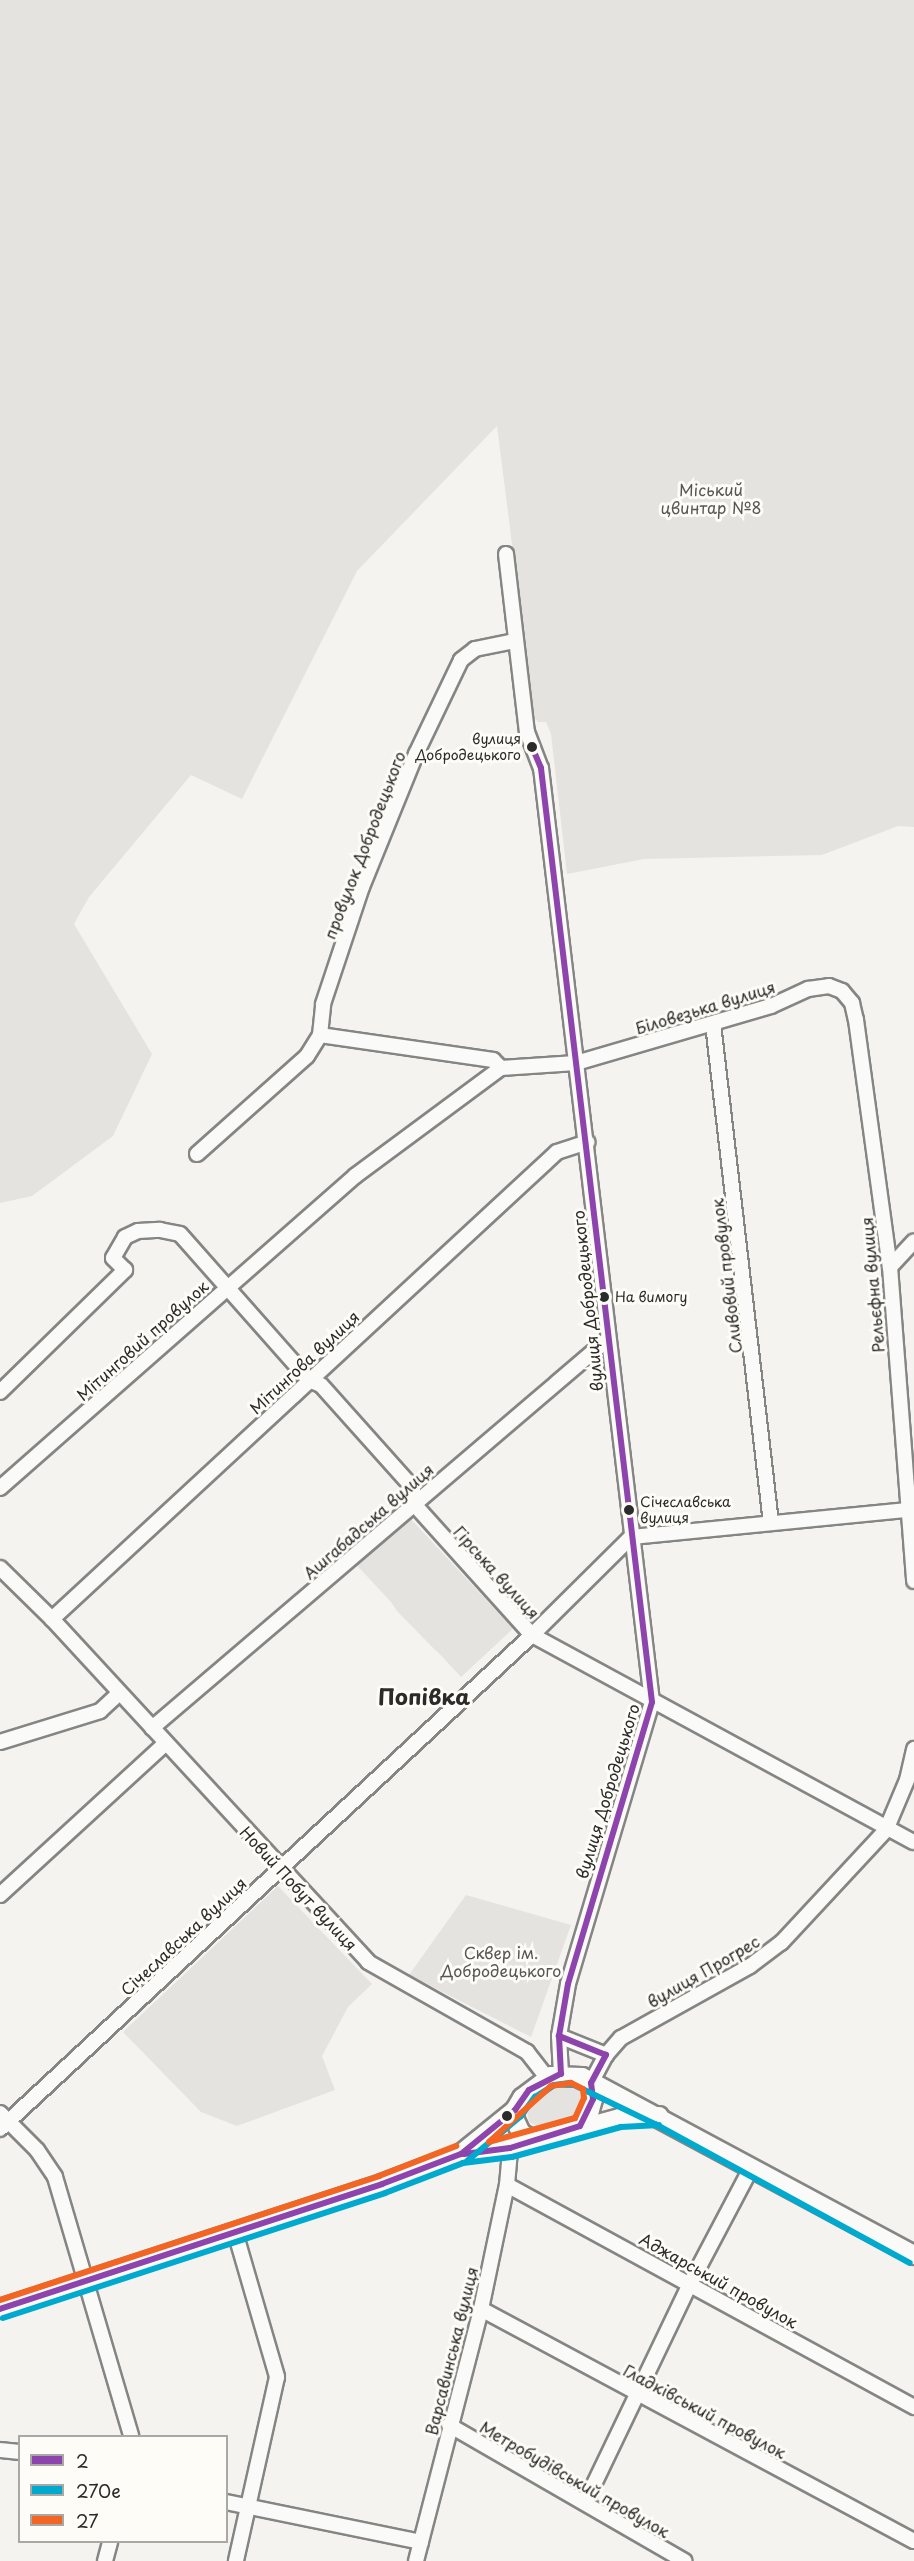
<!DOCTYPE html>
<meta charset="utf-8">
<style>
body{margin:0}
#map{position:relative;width:914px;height:2561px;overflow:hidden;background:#f4f3f0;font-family:"Playpen Sans",sans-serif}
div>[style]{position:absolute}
.built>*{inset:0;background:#e4e3df;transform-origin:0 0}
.green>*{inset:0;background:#e4e3e0;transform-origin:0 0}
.roads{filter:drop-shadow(2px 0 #858584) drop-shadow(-2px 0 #858584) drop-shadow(0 2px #858584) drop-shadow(0 -2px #858584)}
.minor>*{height:14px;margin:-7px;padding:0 7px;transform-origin:7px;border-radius:7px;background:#fafaf8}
.major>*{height:18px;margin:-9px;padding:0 9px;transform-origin:9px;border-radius:9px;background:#fafaf8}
.bus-1>*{height:6px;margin:-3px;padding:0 3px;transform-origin:3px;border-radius:3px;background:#8e44ad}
.bus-2>*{height:6px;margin:-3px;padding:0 3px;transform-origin:3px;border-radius:3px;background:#00a9ce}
.bus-3>*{height:6px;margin:-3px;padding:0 3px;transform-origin:3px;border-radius:3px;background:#f26522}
.dots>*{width:16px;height:16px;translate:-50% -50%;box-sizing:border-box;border:3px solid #fdfcf7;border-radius:50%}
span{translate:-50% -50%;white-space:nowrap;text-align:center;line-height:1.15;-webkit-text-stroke:6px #fdfcf7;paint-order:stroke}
.bus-label{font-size:14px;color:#2b2b2b}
.right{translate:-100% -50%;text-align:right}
.left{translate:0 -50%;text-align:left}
.park-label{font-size:16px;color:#565655}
.street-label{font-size:16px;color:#2b2b2b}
.district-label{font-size:22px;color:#2b2b2b;font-weight:700}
.legend{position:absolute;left:18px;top:2435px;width:210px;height:108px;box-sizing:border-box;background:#fdfcf7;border:2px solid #a9a8a5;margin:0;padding:8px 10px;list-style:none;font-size:18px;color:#2b2b2b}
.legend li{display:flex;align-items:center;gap:12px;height:30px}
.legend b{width:30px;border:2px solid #a9a8a5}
</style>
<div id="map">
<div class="built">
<div style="left:408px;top:1516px;width:154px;height:71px;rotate:47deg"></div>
<div style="clip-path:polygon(278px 1886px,372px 1984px,348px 2007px,322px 2056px,335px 2090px,237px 2126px,201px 2112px,123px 2032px)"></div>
</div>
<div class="green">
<div style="clip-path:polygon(0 0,914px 0,914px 827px,898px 826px,822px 855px,644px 859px,567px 874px,551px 734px,546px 722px,538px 722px,534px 717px,497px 426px,357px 571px,242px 799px,191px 775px,89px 897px,74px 924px,152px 1054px,113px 1136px,32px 1196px,0 1203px)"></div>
<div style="clip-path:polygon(401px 1520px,408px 1520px,482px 1598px,436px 1651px,397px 1611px,376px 1579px,379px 1574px,363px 1557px)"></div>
<div style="clip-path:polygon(466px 1895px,571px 1925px,531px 2037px,409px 1975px)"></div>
<div style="left:232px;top:2025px;width:42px;height:76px;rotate:46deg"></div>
<div style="clip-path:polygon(567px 2081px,583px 2087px,588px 2101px,578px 2115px,539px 2127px,529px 2122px,527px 2110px,539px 2093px)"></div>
</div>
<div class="roads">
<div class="minor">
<div style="left:506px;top:554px;width:179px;rotate:83.3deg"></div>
<div style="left:527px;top:732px;width:39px;rotate:69deg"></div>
<div style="left:541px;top:768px;width:941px;rotate:83.22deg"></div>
<div style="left:652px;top:1702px;width:294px;rotate:106.6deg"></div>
<div style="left:568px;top:1984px;width:53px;rotate:99.8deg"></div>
<div style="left:559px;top:2036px;width:38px;rotate:87deg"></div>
<div style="left:713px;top:1024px;width:502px;rotate:83.37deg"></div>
<div style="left:320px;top:1035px;width:175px;rotate:8.2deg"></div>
<div style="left:493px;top:1060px;width:11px;rotate:45deg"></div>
<div style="left:197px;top:1154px;width:147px;rotate:-41.7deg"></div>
<div style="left:307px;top:1056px;width:25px;rotate:-58deg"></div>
<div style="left:320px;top:1035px;width:31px;rotate:-84deg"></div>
<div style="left:323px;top:1004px;width:123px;rotate:-71.6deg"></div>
<div style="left:362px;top:887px;width:144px;rotate:-67.9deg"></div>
<div style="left:416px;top:754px;width:104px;rotate:-64.4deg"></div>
<div style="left:461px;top:660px;width:18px;rotate:-38deg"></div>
<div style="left:475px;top:649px;width:41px;rotate:-11.3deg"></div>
<div style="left:890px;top:1267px;width:35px;rotate:-47deg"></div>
<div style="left:0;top:1392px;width:175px;rotate:-44.3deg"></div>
<div style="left:125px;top:1270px;width:17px;rotate:-135deg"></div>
<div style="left:113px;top:1258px;width:24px;rotate:-60deg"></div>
<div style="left:125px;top:1237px;width:14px;rotate:-25deg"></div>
<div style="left:138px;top:1231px;width:22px;rotate:-3deg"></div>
<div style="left:160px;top:1230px;width:20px;rotate:11deg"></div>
<div style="left:180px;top:1234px;width:195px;rotate:48.5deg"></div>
<div style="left:309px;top:1380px;width:13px;rotate:23deg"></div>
<div style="left:321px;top:1385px;width:138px;rotate:48.2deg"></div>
<div style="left:413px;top:1488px;width:15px;rotate:90deg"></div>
<div style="left:413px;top:1503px;width:178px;rotate:48deg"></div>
<div style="left:532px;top:1635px;width:434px;rotate:28.5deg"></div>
<div style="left:0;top:1488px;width:473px;rotate:-41.3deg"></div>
<div style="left:355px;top:1176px;width:182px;rotate:-36.5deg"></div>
<div style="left:501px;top:1068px;width:75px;rotate:-3.8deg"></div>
<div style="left:576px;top:1063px;width:203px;rotate:-16.3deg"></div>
<div style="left:771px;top:1006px;width:41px;rotate:-24.7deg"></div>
<div style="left:808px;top:989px;width:21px;rotate:-8deg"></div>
<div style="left:829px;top:986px;width:14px;rotate:21deg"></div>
<div style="left:842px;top:991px;width:16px;rotate:50deg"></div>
<div style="left:852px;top:1003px;width:17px;rotate:77deg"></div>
<div style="left:856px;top:1020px;width:249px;rotate:82.2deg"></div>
<div style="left:890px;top:1267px;width:315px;rotate:85.6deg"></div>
<div style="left:0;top:1568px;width:73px;rotate:44.4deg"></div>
<div style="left:52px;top:1619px;width:466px;rotate:47.3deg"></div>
<div style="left:368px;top:1962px;width:183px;rotate:29.5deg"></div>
<div style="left:527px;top:2052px;width:33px;rotate:52deg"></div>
<div style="left:52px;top:1619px;width:688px;rotate:-42.76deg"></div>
<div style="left:557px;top:1152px;width:32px;rotate:-18deg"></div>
<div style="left:152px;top:1728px;width:598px;rotate:-40.46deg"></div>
<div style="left:0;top:1742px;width:105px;rotate:-17.2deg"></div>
<div style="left:100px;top:1711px;width:26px;rotate:-43deg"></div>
<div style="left:0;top:1895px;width:225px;rotate:-42.5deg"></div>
<div style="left:559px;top:2036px;width:51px;rotate:22deg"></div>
<div style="left:591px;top:2083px;width:32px;rotate:-62deg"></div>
<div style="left:606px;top:2055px;width:23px;rotate:-49deg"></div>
<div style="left:621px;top:2038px;width:148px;rotate:-29.2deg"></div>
<div style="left:750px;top:1966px;width:39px;rotate:-37deg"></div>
<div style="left:781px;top:1943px;width:154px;rotate:-47.1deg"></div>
<div style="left:886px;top:1830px;width:54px;rotate:-67.2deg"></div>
<div style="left:907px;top:1780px;width:32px;rotate:-77deg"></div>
<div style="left:0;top:2113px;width:52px;rotate:45deg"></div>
<div style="left:37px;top:2150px;width:32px;rotate:56deg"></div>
<div style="left:55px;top:2177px;width:270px;rotate:73.6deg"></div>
<div style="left:0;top:2129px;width:726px;rotate:-42.88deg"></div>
<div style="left:532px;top:1635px;width:139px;rotate:-44.7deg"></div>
<div style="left:631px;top:1537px;width:276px;rotate:-5.6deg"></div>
<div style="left:507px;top:2185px;width:464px;rotate:28.6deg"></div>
<div style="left:235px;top:2232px;width:151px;rotate:73.8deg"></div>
<div style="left:277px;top:2377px;width:189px;rotate:102.6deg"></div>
<div style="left:481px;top:2309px;width:491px;rotate:28.2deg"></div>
<div style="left:449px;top:2425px;width:272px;rotate:30deg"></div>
<div style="left:0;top:2450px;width:20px;rotate:6deg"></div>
<div style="left:226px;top:2502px;width:199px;rotate:11.6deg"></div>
<div style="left:585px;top:2503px;width:245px;rotate:-64.4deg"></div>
<div style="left:691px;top:2282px;width:129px;rotate:-62.2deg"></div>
<div style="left:105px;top:2561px;width:20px;rotate:-75deg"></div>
<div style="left:416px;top:2561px;width:260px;rotate:-75.5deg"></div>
<div style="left:481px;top:2309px;width:127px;rotate:-78.2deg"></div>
<div style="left:507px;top:2185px;width:37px;rotate:-85deg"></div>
</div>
<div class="major">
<div style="left:580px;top:2126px;width:15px;rotate:-53deg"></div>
<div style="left:589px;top:2114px;width:16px;rotate:-75deg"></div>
<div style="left:593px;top:2099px;width:16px;rotate:-97deg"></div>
<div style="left:534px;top:2141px;width:15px;rotate:-148deg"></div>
<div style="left:521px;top:2133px;width:14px;rotate:-115deg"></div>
<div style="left:515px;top:2120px;width:10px;rotate:-90deg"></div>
<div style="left:515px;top:2110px;width:14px;rotate:-60deg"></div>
<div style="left:522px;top:2098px;width:36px;rotate:-37deg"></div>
<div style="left:551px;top:2076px;width:31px;rotate:2deg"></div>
<div style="left:582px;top:2077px;width:377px;rotate:28.2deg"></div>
<div style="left:462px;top:2153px;width:68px;rotate:-39.1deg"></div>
<div style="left:0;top:2309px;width:402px;rotate:-18.1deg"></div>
<div style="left:382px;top:2184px;width:85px;rotate:-20.8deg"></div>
<div style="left:461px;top:2154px;width:49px;rotate:-7deg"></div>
<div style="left:510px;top:2148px;width:114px;rotate:-15.3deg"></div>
<div style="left:620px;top:2118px;width:39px;rotate:-3deg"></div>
</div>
</div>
<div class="bus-1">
<div style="left:464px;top:2154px;width:46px;rotate:-7.4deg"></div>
<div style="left:510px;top:2148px;width:73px;rotate:-17.4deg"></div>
<div style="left:580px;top:2126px;width:30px;rotate:-64deg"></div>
<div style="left:593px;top:2099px;width:16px;rotate:-97deg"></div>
<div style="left:591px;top:2083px;width:32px;rotate:-62deg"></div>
<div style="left:606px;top:2055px;width:51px;rotate:-158deg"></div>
<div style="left:0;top:2309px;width:402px;rotate:-18.1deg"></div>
<div style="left:382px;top:2184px;width:85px;rotate:-20.8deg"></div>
<div style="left:461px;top:2154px;width:70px;rotate:-39.2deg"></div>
<div style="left:515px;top:2110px;width:24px;rotate:-55deg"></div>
<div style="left:529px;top:2090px;width:36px;rotate:-27deg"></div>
<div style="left:561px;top:2074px;width:38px;rotate:-93deg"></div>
<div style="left:559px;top:2036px;width:53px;rotate:-80.2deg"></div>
<div style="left:568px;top:1984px;width:294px;rotate:-73.4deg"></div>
<div style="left:652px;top:1702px;width:941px;rotate:-96.78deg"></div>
<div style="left:541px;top:768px;width:23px;rotate:-113deg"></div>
</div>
<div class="bus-2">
<div style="left:467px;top:2161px;width:70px;rotate:-39.8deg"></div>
<div style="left:521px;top:2116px;width:24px;rotate:-54deg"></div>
<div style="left:535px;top:2097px;width:22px;rotate:-32deg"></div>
<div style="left:554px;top:2085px;width:16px;rotate:-7deg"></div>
<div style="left:570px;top:2083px;width:94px;rotate:25.8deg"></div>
<div style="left:655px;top:2124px;width:290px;rotate:28.6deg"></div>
<div style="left:3px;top:2318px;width:402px;rotate:-18.1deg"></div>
<div style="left:385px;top:2193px;width:84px;rotate:-21deg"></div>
<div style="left:463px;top:2163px;width:49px;rotate:-7deg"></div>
<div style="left:512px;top:2157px;width:113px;rotate:-15.4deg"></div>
<div style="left:621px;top:2127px;width:38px;rotate:-3deg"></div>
</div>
<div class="bus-3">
<div style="left:571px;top:2083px;width:13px;rotate:27deg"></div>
<div style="left:583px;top:2089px;width:9px;rotate:84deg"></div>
<div style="left:584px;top:2098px;width:22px;rotate:114deg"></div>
<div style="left:575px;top:2118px;width:89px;rotate:164.4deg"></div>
<div style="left:489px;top:2142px;width:84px;rotate:-42.1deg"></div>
<div style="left:551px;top:2086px;width:20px;rotate:-9deg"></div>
<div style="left:0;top:2300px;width:399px;rotate:-18.1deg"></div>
<div style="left:379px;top:2176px;width:83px;rotate:-21.3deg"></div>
</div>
<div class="dots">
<div style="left:532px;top:747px;background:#2b2b2b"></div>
<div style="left:604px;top:1297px;background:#2b2b2b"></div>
<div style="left:629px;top:1510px;background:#2b2b2b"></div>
<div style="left:507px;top:2116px;background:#2b2b2b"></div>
</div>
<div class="bus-label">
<span class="right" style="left:521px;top:747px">вулиця<br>Добродецького</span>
<span class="left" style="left:615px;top:1297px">На вимогу</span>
<span class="left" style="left:640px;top:1510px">Січеславська<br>вулиця</span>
</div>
<div class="park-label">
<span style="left:711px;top:498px">Міський<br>цвинтар №8</span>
<span style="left:501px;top:1961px">Сквер ім.<br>Добродецького</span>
</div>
<div class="street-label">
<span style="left:364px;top:845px;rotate:-69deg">провулок Добродецького</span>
<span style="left:705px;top:1007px;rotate:-17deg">Біловезька вулиця</span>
<span style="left:726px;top:1276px;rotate:-97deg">Сливовий провулок</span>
<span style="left:872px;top:1285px;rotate:-95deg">Рельєфна вулиця</span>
<span style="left:587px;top:1301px;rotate:-96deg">вулиця Добродецького</span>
<span style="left:142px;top:1340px;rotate:-42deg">Мітинговий провулок</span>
<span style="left:304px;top:1362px;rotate:-43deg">Мітингова вулиця</span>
<span style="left:368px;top:1521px;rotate:-41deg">Ашгабадська вулиця</span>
<span style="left:497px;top:1572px;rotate:48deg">Гірська вулиця</span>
<span style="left:607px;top:1791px;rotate:-73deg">вулиця Добродецького</span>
<span style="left:299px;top:1888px;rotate:47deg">Новий Побут вулиця</span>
<span style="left:183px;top:1936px;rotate:-43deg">Січеславська вулиця</span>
<span style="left:703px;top:1971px;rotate:-30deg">вулиця Прогрес</span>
<span style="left:719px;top:2280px;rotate:29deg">Аджарський провулок</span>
<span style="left:451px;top:2351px;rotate:-76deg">Варсавинська вулиця</span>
<span style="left:705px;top:2411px;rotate:28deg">Гладківський провулок</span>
<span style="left:575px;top:2479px;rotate:30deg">Метробудівський провулок</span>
</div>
<div class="district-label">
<span style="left:424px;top:1696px">Попівка</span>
</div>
<ul class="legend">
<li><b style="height:8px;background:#8e44ad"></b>2</li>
<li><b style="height:8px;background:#00a9ce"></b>270е</li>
<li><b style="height:8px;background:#f26522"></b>27</li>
</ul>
</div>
